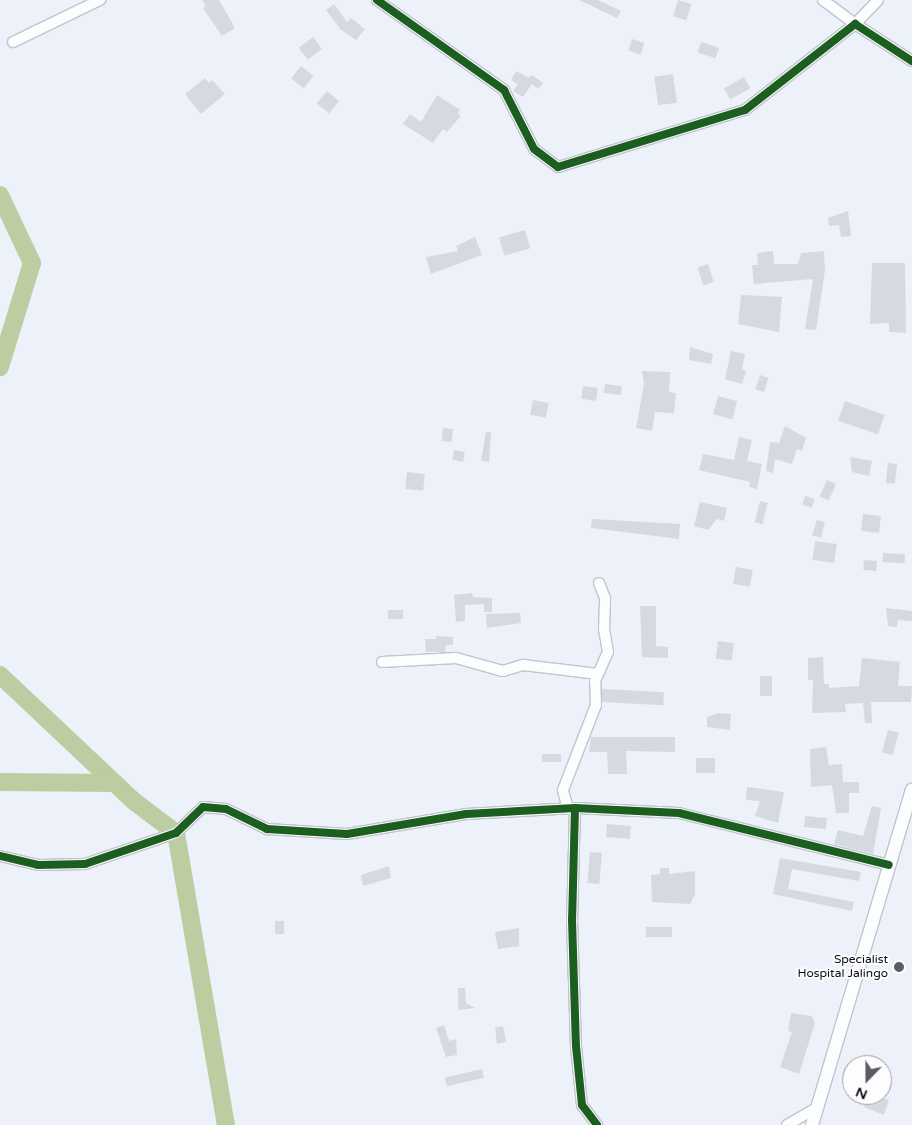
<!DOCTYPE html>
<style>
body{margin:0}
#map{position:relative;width:912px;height:1125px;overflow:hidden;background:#edf2fa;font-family:"Varela Round",sans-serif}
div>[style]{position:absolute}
.river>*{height:18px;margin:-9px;padding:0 9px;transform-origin:9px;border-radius:9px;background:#bdcda2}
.building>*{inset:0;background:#d5dae2;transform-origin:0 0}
.roads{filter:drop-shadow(1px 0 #c0c5cc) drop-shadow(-1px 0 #c0c5cc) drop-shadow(0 1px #c0c5cc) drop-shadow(0 -1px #c0c5cc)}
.minor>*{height:10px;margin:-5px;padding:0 5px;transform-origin:5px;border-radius:5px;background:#fcfdfe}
.major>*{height:12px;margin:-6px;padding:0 6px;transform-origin:6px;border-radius:6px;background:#fcfdfe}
.cycleway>*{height:8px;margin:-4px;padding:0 4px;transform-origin:4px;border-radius:4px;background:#1b5e20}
.dots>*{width:14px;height:14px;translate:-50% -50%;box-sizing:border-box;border:2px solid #fdfdfd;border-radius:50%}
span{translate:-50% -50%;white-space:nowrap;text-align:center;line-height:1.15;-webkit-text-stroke:4px #fdfdfd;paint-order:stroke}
.poi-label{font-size:12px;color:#080d14}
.right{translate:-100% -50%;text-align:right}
.north{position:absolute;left:842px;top:1055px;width:50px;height:50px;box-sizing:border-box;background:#fdfdfd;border:1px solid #9b9da0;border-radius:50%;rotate:202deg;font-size:14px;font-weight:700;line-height:20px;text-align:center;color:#080d14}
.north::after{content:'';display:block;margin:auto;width:18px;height:22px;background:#585d64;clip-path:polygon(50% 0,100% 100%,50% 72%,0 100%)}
</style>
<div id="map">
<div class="river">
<div style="left:0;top:195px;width:75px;rotate:64.8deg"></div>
<div style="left:32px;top:263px;width:109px;rotate:107.1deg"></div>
<div style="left:0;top:675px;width:185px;rotate:43.3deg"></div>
<div style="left:135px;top:802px;width:51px;rotate:37.1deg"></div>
<div style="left:176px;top:833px;width:296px;rotate:80.3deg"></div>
<div style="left:0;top:782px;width:115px;rotate:0.5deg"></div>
</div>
<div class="building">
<div style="clip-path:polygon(202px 0,219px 0,235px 28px,222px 36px,203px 8px,206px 6px)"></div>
<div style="clip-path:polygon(579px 0,598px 0,621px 11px,617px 18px)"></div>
<div style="left:678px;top:0;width:14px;height:17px;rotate:17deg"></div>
<div style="clip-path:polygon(334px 4px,347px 22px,351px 18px,365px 29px,356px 40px,340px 29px,326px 10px)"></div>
<div style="left:313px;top:37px;width:15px;height:18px;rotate:53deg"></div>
<div style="left:632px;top:39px;width:13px;height:12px;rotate:18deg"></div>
<div style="left:701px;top:42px;width:19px;height:11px;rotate:18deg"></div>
<div style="left:301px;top:66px;width:16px;height:16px;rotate:38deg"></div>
<div style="clip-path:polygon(516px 71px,529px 78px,532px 75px,543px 83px,538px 89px,532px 84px,523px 97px,513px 91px,518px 84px,511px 80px)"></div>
<div style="left:673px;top:74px;width:29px;height:19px;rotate:82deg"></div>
<div style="left:744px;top:77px;width:13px;height:23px;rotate:61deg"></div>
<div style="clip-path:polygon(205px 78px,209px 83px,212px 80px,225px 94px,201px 114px,185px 94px)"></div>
<div style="left:327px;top:91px;width:16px;height:16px;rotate:40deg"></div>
<div style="clip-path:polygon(437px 95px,460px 110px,458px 114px,461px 116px,447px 132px,443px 129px,433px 143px,403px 124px,410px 114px,421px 122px)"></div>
<div style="clip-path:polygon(848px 211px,851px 236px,841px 237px,839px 225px,829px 226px,828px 218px)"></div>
<div style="left:525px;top:230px;width:19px;height:27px;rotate:74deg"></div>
<div style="clip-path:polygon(475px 237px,482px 255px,431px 274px,426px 257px,458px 251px,456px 246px)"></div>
<div style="clip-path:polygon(773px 251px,774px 264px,798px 264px,801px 253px,824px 251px,825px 270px,816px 330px,805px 329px,813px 279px,754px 284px,752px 265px,758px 265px,757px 253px)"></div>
<div style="clip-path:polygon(872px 263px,905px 263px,906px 333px,889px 332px,889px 323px,870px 324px)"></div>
<div style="left:708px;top:264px;width:19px;height:11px;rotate:72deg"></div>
<div style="clip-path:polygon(741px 295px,782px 297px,779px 332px,738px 324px)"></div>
<div style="clip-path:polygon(690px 347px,713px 354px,711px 364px,689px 360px)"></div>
<div style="clip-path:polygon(731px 351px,745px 354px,742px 369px,746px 371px,742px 384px,725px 379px)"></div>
<div style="clip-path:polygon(642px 371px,670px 372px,669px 392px,676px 393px,674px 413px,655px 412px,652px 431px,636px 428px,644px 384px)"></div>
<div style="left:760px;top:375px;width:9px;height:15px;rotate:18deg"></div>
<div style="left:605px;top:384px;width:17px;height:9px;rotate:7deg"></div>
<div style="left:583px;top:386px;width:15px;height:13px;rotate:8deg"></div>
<div style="left:718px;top:396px;width:20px;height:19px;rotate:15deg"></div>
<div style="left:533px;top:400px;width:16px;height:15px;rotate:11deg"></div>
<div style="left:845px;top:401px;width:42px;height:21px;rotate:19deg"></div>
<div style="clip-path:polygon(785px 426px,806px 438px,802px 451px,797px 449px,792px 464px,775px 459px,773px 473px,766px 471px,770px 442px,779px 443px)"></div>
<div style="left:443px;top:428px;width:10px;height:13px;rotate:6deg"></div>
<div style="clip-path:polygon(486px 432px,491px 432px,489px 462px,481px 461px)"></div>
<div style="clip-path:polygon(739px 437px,752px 440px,747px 461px,762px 464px,757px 489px,749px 487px,750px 482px,699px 470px,703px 454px,734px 460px)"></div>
<div style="left:454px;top:450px;width:11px;height:10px;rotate:10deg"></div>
<div style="clip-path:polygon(850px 457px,872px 461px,869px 476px,852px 472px)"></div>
<div style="left:888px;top:463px;width:9px;height:20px;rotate:6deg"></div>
<div style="left:407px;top:472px;width:18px;height:17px;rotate:6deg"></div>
<div style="left:827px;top:480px;width:10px;height:18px;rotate:24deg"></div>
<div style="left:805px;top:496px;width:10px;height:9px;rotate:17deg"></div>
<div style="left:760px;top:501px;width:8px;height:22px;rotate:14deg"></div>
<div style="clip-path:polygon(700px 502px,727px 508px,724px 521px,717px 519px,708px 530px,694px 526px)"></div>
<div style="left:863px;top:514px;width:18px;height:17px;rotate:6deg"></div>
<div style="clip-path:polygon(592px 519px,680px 524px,679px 539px,591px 528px)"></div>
<div style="clip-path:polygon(817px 520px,825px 522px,821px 538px,812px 535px)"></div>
<div style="left:815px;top:541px;width:22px;height:19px;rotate:8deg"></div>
<div style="left:883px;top:553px;width:22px;height:9px;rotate:3deg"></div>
<div style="left:864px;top:560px;width:13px;height:10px;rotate:4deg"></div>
<div style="left:736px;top:567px;width:17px;height:17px;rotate:10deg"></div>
<div style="clip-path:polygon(472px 593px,473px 597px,492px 598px,492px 612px,484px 612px,484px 604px,465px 605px,465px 621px,456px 622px,454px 595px)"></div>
<div style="clip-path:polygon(640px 606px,656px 606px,656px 646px,668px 647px,668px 658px,642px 657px)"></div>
<div style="clip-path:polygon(886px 608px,912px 611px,912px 621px,898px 620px,897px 627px,888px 626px)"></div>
<div style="left:403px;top:610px;width:9px;height:15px;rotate:90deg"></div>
<div style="clip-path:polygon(520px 613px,521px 623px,487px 628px,486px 614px)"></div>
<div style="clip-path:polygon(436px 636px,453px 637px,453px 645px,446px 645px,445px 652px,426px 652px,425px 639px,436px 639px)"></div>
<div style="left:718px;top:641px;width:16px;height:18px;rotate:7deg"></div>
<div style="clip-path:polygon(823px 657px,824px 684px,829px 684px,829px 688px,859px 686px,862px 658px,900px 662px,898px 686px,912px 686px,911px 702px,871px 702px,872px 723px,865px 723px,863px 703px,845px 704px,846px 712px,812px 713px,813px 680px,808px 680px,808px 658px)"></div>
<div style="left:772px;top:676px;width:20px;height:12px;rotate:90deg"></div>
<div style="left:602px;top:689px;width:62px;height:13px;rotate:3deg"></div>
<div style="clip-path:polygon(718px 713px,731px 714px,730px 730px,707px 727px,707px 717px)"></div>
<div style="left:888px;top:730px;width:11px;height:23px;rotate:15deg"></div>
<div style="clip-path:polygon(591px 737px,675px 737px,675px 752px,626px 751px,627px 774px,608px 774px,607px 752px,589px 752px)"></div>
<div style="clip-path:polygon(826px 747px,829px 765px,842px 764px,843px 782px,859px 782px,859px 793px,849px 793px,849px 813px,836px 813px,832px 785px,811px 787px,810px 749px)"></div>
<div style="left:542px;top:754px;width:19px;height:8px"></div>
<div style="left:696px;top:758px;width:19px;height:15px"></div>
<div style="clip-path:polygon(747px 787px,784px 792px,778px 823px,755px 816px,760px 801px,746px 800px)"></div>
<div style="clip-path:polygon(872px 806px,881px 808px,873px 854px,834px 844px,838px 830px,863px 836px)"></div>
<div style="left:805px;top:816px;width:22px;height:11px;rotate:5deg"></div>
<div style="left:607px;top:824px;width:24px;height:13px;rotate:5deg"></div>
<div style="left:590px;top:852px;width:12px;height:31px;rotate:5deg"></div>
<div style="clip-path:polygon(780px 858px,861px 872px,859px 881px,792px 869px,788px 889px,854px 902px,852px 911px,773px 894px)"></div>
<div style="clip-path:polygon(389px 866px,391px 878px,363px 886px,361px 875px)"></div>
<div style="clip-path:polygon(660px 868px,669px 868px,669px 874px,695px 871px,695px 894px,690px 904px,652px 902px,651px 875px,660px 874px)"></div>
<div style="left:275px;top:921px;width:9px;height:13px"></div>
<div style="left:672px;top:927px;width:10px;height:26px;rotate:90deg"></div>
<div style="clip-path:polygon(519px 928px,519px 946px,498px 949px,495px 932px)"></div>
<div style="clip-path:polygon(458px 988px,465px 988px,466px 1003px,475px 1008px,458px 1010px)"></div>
<div style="clip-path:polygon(791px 1013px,812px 1016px,815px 1023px,799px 1074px,780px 1067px,792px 1032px,788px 1031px)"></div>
<div style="clip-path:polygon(444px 1025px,449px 1041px,456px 1039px,457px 1055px,446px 1057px,436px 1028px)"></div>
<div style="clip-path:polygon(503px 1026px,506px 1042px,497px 1044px,495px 1027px)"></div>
<div style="left:482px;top:1069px;width:9px;height:38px;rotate:77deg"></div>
<div style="clip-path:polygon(869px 1095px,889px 1100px,884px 1115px,864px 1107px)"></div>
</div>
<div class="roads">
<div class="minor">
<div style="left:377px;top:0;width:156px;rotate:35.3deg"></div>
<div style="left:504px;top:90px;width:66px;rotate:63deg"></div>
<div style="left:534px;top:149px;width:30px;rotate:37deg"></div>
<div style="left:558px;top:167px;width:195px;rotate:-17deg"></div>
<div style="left:745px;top:110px;width:140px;rotate:-38deg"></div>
<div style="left:855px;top:24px;width:68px;rotate:33deg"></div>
<div style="left:823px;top:0;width:40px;rotate:37deg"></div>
<div style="left:855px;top:24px;width:33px;rotate:-46deg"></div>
<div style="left:13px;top:42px;width:97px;rotate:-25.8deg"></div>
<div style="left:382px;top:662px;width:74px;rotate:-3.1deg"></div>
<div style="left:456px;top:658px;width:49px;rotate:15.5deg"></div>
<div style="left:503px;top:671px;width:21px;rotate:-17deg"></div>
<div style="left:523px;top:665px;width:76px;rotate:6.8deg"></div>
<div style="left:575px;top:808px;width:112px;rotate:91.5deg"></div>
<div style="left:572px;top:920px;width:126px;rotate:88.2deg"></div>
<div style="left:576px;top:1046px;width:59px;rotate:84.2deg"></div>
<div style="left:582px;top:1105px;width:25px;rotate:53deg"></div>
<div style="left:568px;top:809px;width:20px;rotate:-105deg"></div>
<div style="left:563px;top:790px;width:91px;rotate:-68.8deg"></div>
<div style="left:596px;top:705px;width:24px;rotate:-92deg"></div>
<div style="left:595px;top:681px;width:32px;rotate:-66deg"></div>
<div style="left:608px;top:652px;width:22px;rotate:-100deg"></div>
<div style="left:604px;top:630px;width:32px;rotate:-88deg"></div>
<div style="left:605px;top:598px;width:16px;rotate:-112deg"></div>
<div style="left:0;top:856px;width:39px;rotate:13deg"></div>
<div style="left:38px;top:865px;width:47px;rotate:-1.2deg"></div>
<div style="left:85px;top:864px;width:96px;rotate:-18.8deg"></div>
<div style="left:176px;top:833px;width:37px;rotate:-44deg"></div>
<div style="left:203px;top:807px;width:23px;rotate:5deg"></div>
<div style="left:226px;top:809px;width:46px;rotate:26deg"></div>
<div style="left:267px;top:829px;width:80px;rotate:3.6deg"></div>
<div style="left:347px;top:834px;width:121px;rotate:-9.5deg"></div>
<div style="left:466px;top:814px;width:109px;rotate:-3.2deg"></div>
<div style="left:575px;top:808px;width:104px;rotate:2.8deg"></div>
<div style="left:679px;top:813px;width:216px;rotate:13.9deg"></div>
<div style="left:787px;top:1125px;width:36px;rotate:-30deg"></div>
</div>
<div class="major">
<div style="left:812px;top:1125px;width:350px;rotate:-73.4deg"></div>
</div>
</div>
<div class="cycleway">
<div style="left:377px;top:0;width:156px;rotate:35.3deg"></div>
<div style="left:504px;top:90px;width:66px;rotate:63deg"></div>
<div style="left:534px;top:149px;width:30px;rotate:37deg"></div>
<div style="left:558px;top:167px;width:195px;rotate:-17deg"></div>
<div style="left:745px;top:110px;width:140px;rotate:-38deg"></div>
<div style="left:855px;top:24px;width:68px;rotate:33deg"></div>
<div style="left:575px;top:808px;width:112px;rotate:91.5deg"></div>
<div style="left:572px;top:920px;width:126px;rotate:88.2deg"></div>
<div style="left:576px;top:1046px;width:59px;rotate:84.2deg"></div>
<div style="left:582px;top:1105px;width:25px;rotate:53deg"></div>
<div style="left:0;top:856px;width:39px;rotate:13deg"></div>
<div style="left:38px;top:865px;width:47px;rotate:-1.2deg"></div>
<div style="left:85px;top:864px;width:96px;rotate:-18.8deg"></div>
<div style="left:176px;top:833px;width:37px;rotate:-44deg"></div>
<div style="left:203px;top:807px;width:23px;rotate:5deg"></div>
<div style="left:226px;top:809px;width:46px;rotate:26deg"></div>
<div style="left:267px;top:829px;width:80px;rotate:3.6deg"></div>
<div style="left:347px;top:834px;width:121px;rotate:-9.5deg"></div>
<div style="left:466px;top:814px;width:109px;rotate:-3.2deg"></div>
<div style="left:575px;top:808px;width:104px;rotate:2.8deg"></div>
<div style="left:679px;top:813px;width:216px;rotate:13.9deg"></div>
</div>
<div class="dots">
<div style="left:899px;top:967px;background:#585d64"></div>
</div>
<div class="poi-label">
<span class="right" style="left:888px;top:967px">Specialist<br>Hospital Jalingo</span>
</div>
<div class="north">N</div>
</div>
